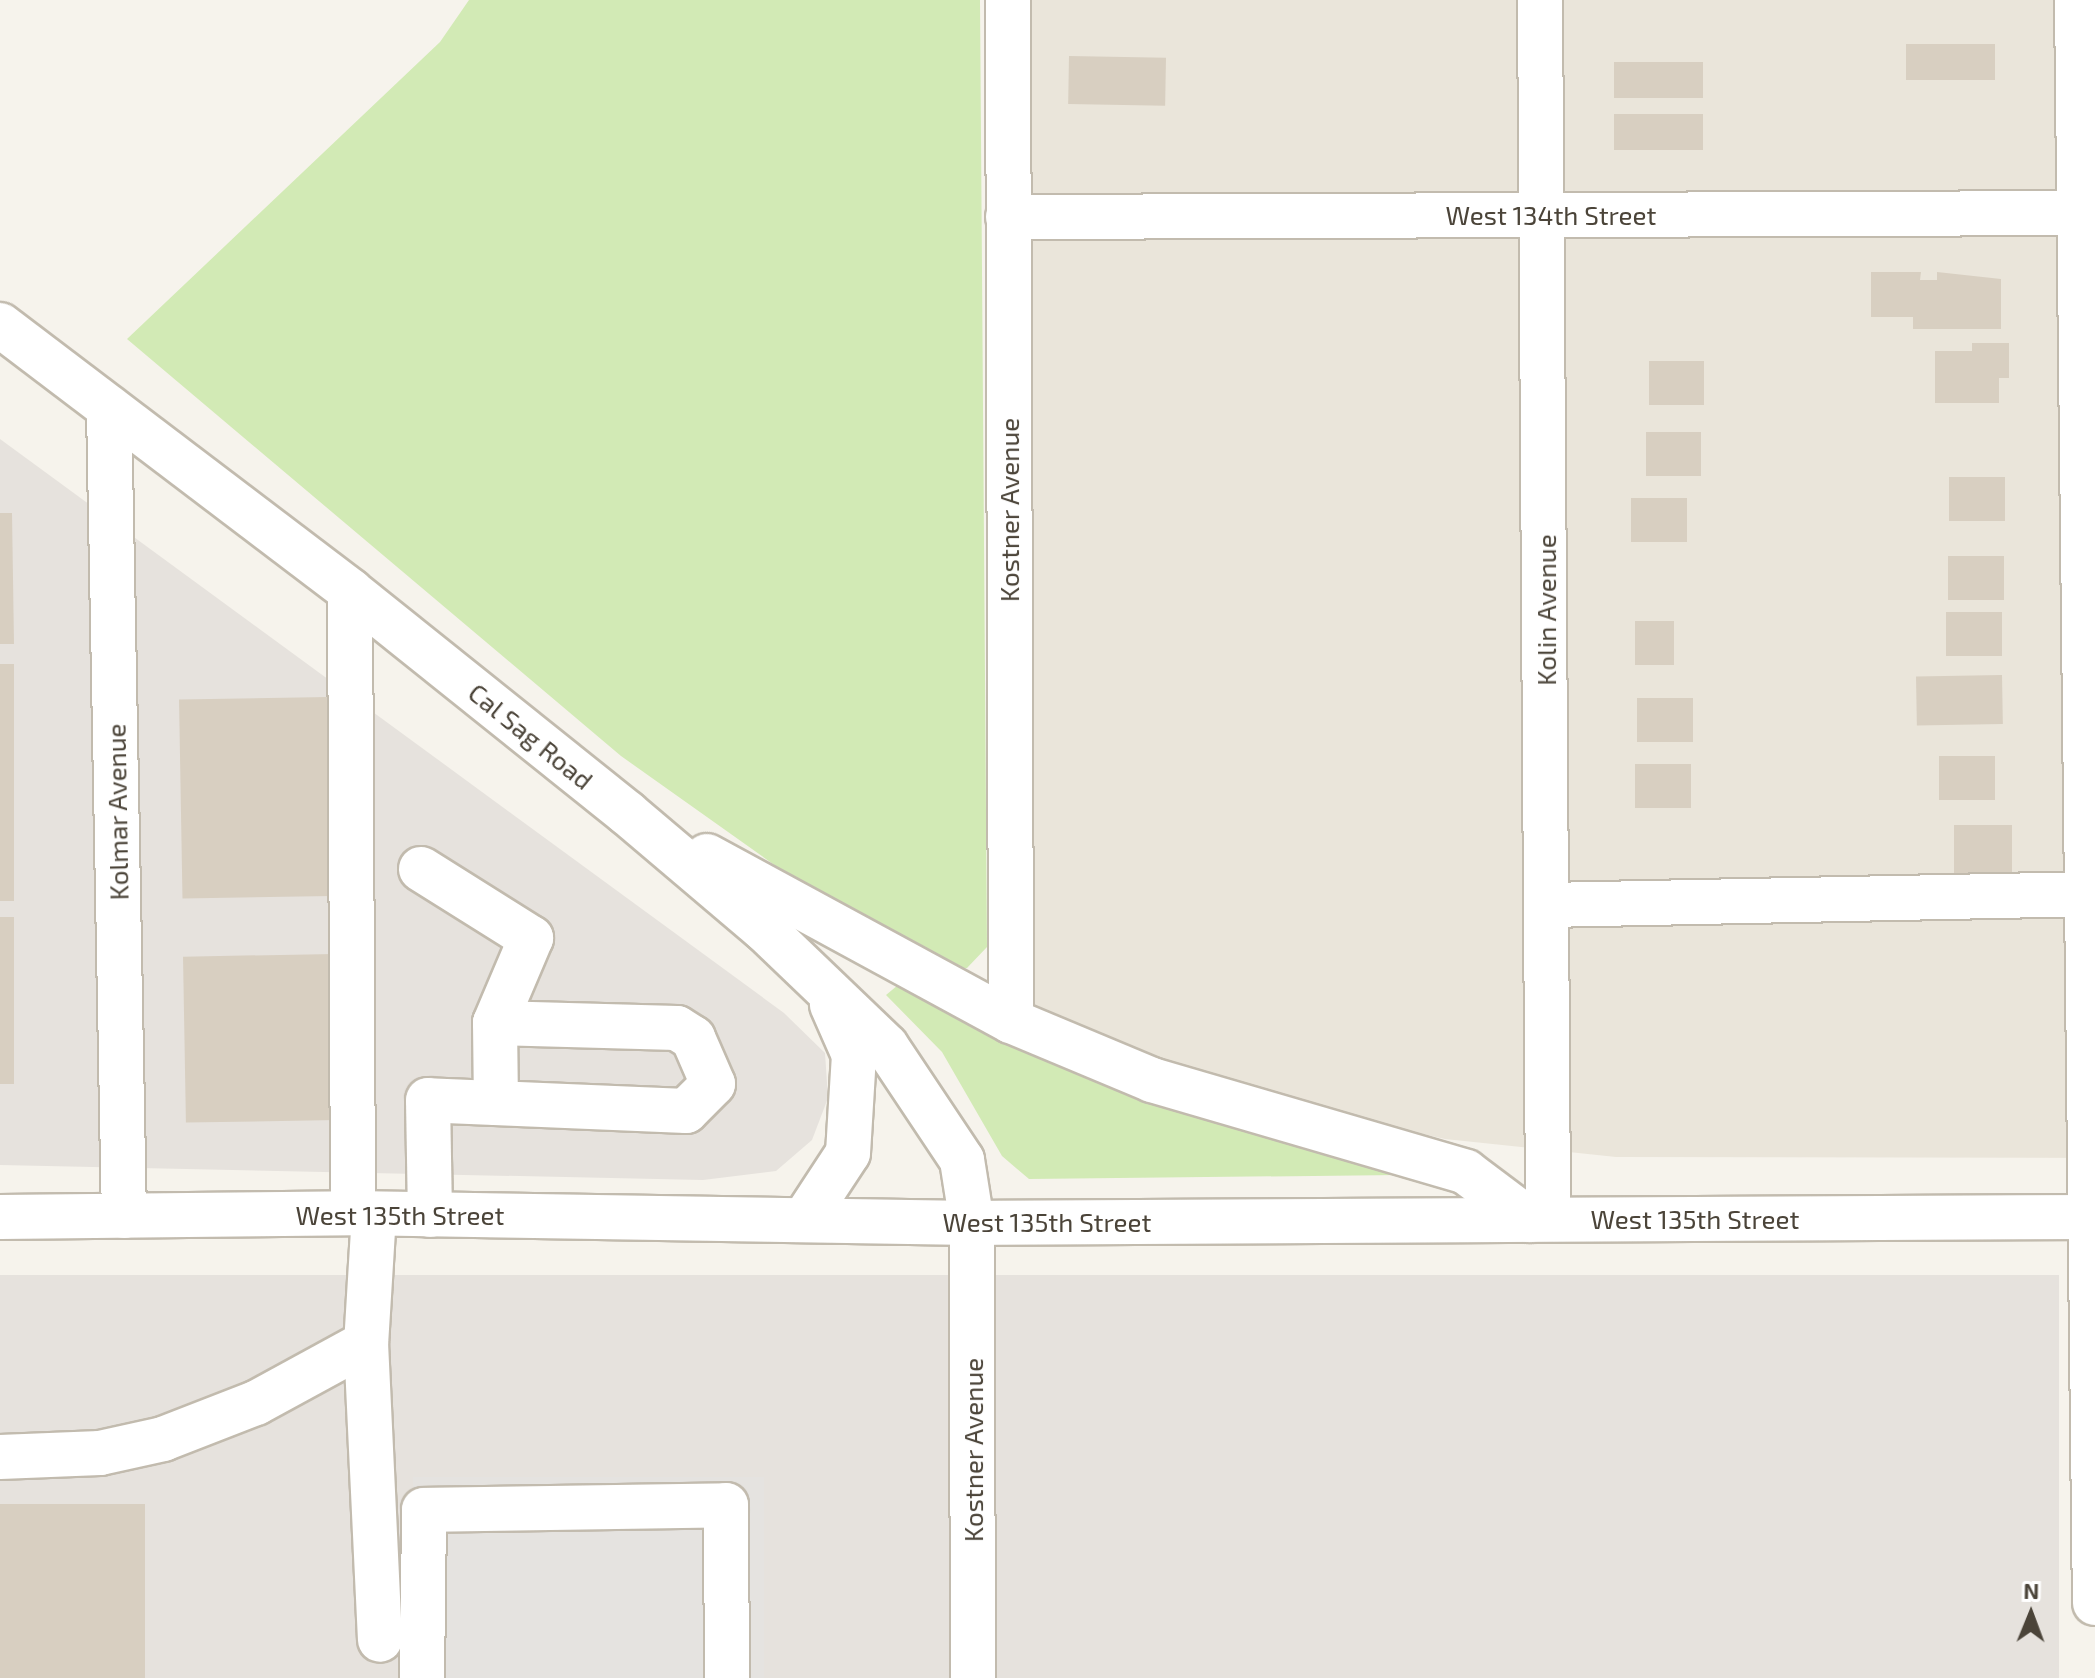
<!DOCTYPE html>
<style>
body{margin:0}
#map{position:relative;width:2095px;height:1678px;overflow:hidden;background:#f6f3ec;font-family:"Exo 2",sans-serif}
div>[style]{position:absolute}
.residential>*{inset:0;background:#eae5da}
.industrial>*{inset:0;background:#e6e2dd;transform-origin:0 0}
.green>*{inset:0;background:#d2eab5}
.parking>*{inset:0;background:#e5e3e0;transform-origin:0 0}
.building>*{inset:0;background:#d8cfc1;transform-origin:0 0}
.roads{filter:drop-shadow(2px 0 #c2bbae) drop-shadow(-2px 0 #c2bbae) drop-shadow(0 2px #c2bbae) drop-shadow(0 -2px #c2bbae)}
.minor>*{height:44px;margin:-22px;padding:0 22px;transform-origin:22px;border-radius:22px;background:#fff}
span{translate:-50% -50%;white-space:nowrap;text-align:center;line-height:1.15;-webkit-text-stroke:7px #fff;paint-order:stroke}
.street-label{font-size:26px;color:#4b4439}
.north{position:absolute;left:1991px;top:1574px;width:80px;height:80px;-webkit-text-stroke:6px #fff;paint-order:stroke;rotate:1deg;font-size:22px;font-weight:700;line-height:32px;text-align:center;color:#4b4439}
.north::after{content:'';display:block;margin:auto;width:28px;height:36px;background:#4b4439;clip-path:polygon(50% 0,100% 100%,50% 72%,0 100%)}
</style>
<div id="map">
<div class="residential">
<div style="clip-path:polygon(1000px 0,2095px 0,2095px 1158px,1616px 1157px,1445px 1139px,1302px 1107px,1187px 1074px,1033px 1012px)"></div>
</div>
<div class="industrial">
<div style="clip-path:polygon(0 439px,784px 1013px,825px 1053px,828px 1098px,812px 1140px,776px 1171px,703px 1180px,0 1165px)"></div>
<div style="left:2059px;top:1275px;width:403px;height:2059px;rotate:90deg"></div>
</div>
<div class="green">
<div style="clip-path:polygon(469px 0,980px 0,987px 947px,967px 968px,944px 968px,804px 886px,621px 756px,127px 339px,440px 42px)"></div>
<div style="clip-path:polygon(898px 985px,1039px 1054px,1399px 1175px,1029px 1179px,1002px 1156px,942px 1052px,886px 995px)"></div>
</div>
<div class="parking">
<div style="left:764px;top:1477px;width:201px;height:351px;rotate:90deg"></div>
</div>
<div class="building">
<div style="left:1995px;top:44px;width:36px;height:89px;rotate:90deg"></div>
<div style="left:1069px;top:56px;width:97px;height:48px;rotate:1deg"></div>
<div style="left:1614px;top:62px;width:89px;height:36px"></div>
<div style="left:1614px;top:114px;width:89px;height:36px"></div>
<div style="clip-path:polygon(1871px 272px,1921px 272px,1920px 280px,1937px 280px,1937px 272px,2001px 279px,2001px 329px,1913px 329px,1913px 317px,1871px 317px)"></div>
<div style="clip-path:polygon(1972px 343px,2009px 343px,2009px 378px,1999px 378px,1999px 403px,1935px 403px,1935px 351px,1972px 351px)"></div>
<div style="left:1649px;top:361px;width:55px;height:44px"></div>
<div style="left:1646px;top:432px;width:55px;height:44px"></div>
<div style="left:1949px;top:477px;width:56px;height:44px"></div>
<div style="left:1687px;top:498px;width:44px;height:56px;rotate:90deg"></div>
<div style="clip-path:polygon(0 513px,12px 513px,14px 644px,0 644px)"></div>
<div style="left:1948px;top:556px;width:56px;height:44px"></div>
<div style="left:1946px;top:612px;width:56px;height:44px"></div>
<div style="left:1635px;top:621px;width:39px;height:44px"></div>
<div style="left:0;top:664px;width:14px;height:237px"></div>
<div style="left:2002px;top:675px;width:49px;height:86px;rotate:89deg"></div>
<div style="left:328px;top:697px;width:199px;height:149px;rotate:89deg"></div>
<div style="left:1637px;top:698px;width:56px;height:44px"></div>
<div style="left:1995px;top:756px;width:44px;height:56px;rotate:90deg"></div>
<div style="left:1691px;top:764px;width:44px;height:56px;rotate:90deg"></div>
<div style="left:2012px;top:825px;width:55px;height:58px;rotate:90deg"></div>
<div style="left:0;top:917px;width:14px;height:167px"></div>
<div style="left:334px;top:954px;width:166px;height:151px;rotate:89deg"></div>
<div style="left:145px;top:1504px;width:174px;height:145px;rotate:90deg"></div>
</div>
<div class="roads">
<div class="minor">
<div style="left:1008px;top:0;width:1021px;rotate:89.83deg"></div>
<div style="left:1540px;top:0;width:1219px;rotate:89.62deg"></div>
<div style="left:2077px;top:0;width:1603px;rotate:89.36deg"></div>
<div style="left:1008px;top:217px;width:1087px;rotate:-0.21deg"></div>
<div style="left:0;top:325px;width:440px;rotate:37.2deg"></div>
<div style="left:350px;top:591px;width:355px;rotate:38.7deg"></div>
<div style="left:627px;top:813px;width:180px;rotate:40.3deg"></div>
<div style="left:764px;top:929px;width:169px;rotate:43.8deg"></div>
<div style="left:886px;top:1046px;width:137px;rotate:56.3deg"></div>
<div style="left:962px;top:1160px;width:64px;rotate:81deg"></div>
<div style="left:972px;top:1223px;width:455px;rotate:89.9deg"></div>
<div style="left:109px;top:408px;width:808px;rotate:88.94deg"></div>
<div style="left:350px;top:591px;width:622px;rotate:89.72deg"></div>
<div style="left:707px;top:856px;width:346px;rotate:28.5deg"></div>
<div style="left:1011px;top:1021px;width:153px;rotate:22.7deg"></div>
<div style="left:1152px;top:1080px;width:327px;rotate:16.3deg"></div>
<div style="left:1466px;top:1172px;width:80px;rotate:36.9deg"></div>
<div style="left:421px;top:869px;width:130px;rotate:32.1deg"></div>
<div style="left:531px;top:938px;width:92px;rotate:113deg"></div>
<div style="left:495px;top:1023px;width:182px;rotate:1.6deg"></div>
<div style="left:677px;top:1028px;width:19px;rotate:32deg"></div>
<div style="left:693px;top:1038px;width:50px;rotate:66.5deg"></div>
<div style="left:713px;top:1084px;width:38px;rotate:135deg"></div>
<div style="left:686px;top:1111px;width:258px;rotate:-177.6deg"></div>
<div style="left:428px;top:1100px;width:115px;rotate:89deg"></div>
<div style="left:1547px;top:905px;width:548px;rotate:-1.15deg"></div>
<div style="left:495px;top:1023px;width:80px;rotate:89.3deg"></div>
<div style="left:374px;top:1214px;width:129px;rotate:93.5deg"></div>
<div style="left:366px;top:1343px;width:297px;rotate:87.3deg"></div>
<div style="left:0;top:1217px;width:353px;rotate:-0.6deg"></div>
<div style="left:353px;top:1213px;width:619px;rotate:0.93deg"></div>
<div style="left:972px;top:1223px;width:1123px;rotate:-0.31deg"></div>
<div style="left:804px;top:1220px;width:80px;rotate:-56.7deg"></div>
<div style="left:848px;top:1153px;width:98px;rotate:-86.5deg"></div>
<div style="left:854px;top:1055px;width:55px;rotate:-113.7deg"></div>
<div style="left:0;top:1457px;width:100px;rotate:-2.3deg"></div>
<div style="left:100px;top:1453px;width:65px;rotate:-12.5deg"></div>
<div style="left:163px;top:1439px;width:100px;rotate:-21.2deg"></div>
<div style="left:256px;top:1403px;width:125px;rotate:-28.6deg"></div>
<div style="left:422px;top:1678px;width:168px;rotate:-89.3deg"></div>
<div style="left:424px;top:1510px;width:302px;rotate:-0.9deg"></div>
<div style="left:726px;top:1505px;width:173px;rotate:89.7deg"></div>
</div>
</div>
<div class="street-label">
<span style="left:1551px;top:215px">West 134th Street</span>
<span style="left:1009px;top:510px;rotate:-90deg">Kostner Avenue</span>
<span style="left:1546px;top:610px;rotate:-90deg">Kolin Avenue</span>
<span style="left:531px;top:736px;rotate:39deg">Cal Sag Road</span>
<span style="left:117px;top:812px;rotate:-91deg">Kolmar Avenue</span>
<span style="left:400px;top:1215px">West 135th Street</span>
<span style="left:1695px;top:1219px">West 135th Street</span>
<span style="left:1047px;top:1222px">West 135th Street</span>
<span style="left:973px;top:1450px;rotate:-90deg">Kostner Avenue</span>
</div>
<div class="north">N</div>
</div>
